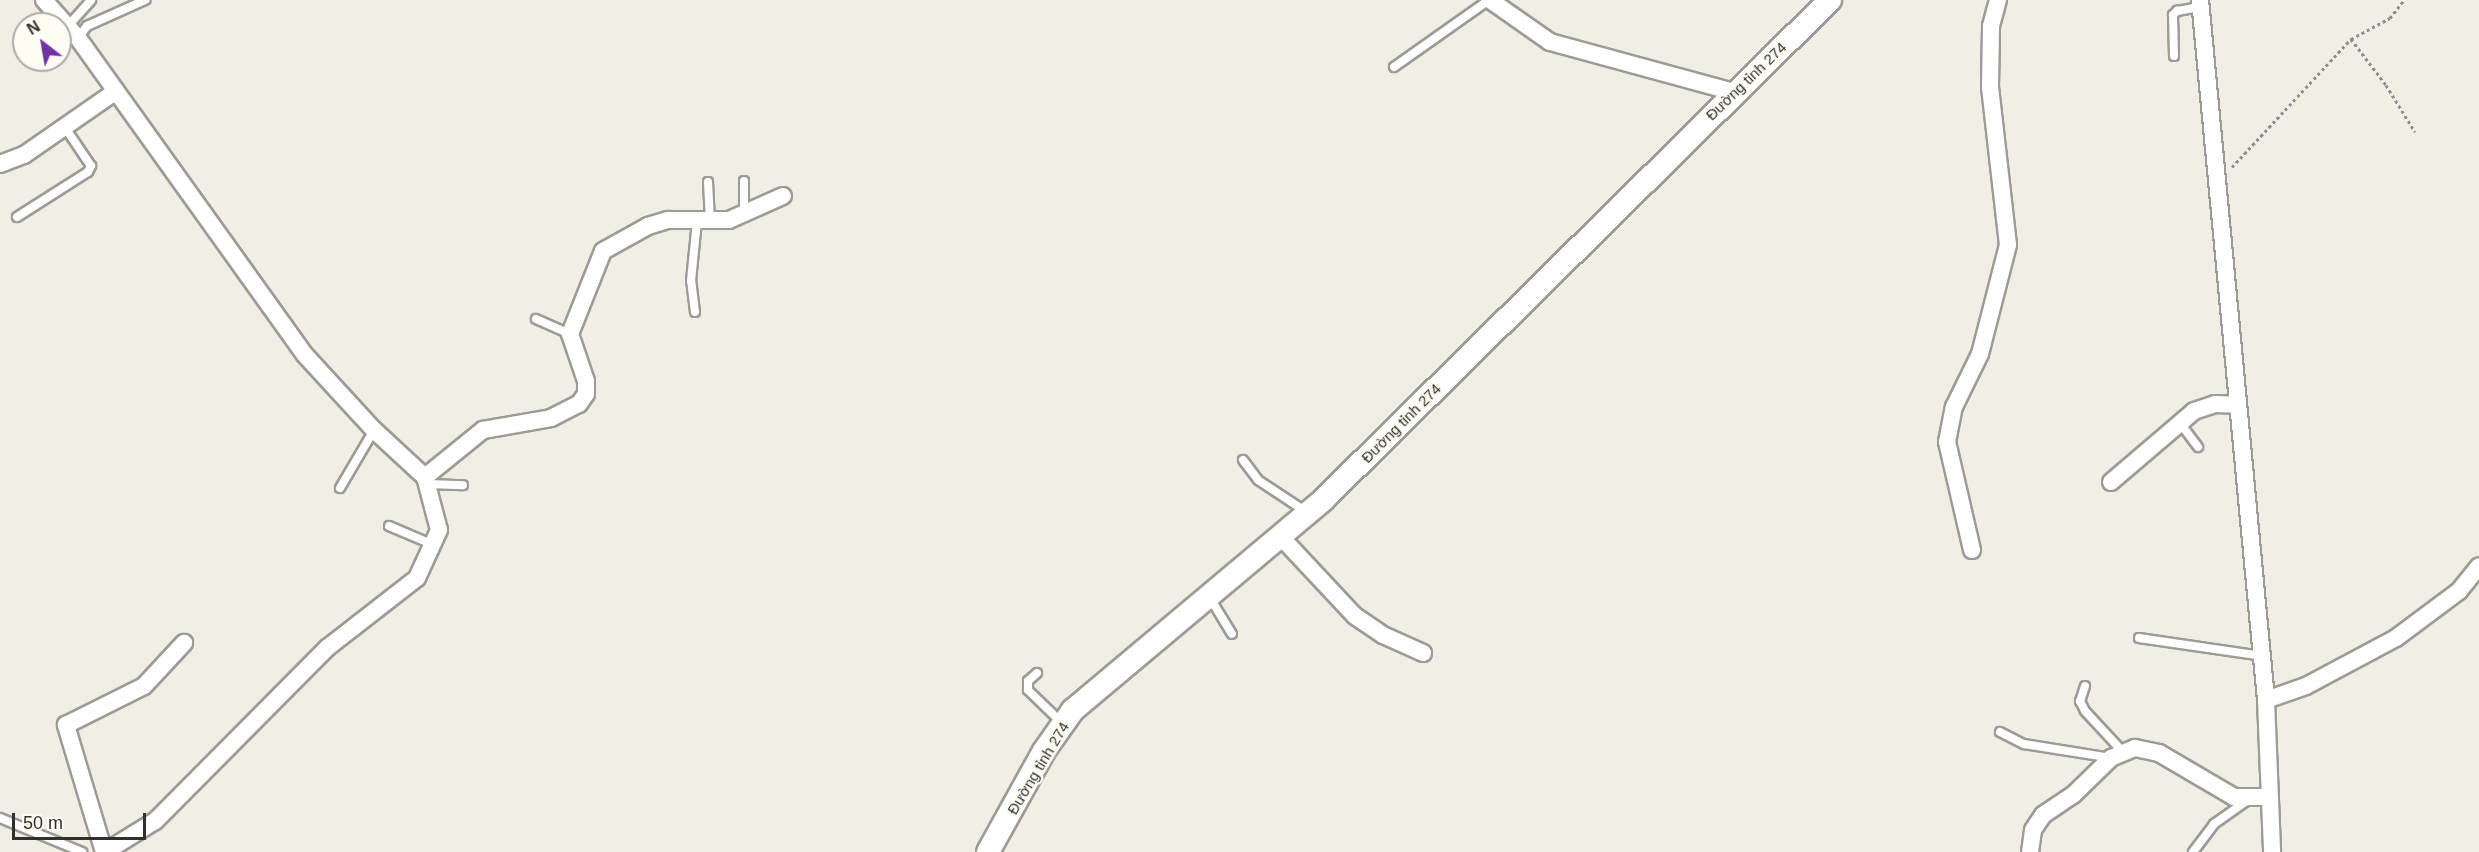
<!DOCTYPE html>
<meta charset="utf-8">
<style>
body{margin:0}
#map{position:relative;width:2479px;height:852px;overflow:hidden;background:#f0efe6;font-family:Helvetica,sans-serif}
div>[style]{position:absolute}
.path>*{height:3px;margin-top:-1.5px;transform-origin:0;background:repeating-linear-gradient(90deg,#8e8d87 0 3px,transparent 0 6px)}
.roads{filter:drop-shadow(2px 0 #9d9c94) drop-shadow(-2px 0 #9d9c94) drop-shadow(0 2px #9d9c94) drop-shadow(0 -2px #9d9c94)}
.lane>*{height:8px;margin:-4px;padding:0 4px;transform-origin:4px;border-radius:4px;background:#fff}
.street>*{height:16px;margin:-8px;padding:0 8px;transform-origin:8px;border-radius:8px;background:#fff}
.secondary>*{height:22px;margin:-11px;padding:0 11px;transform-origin:11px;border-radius:11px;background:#fff}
span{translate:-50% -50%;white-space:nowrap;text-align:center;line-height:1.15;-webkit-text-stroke:5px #fdfdf3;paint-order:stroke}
.street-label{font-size:15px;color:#31302d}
.north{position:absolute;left:12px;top:12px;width:60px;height:60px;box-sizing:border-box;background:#fdfdf3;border:2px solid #ababa4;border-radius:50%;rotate:329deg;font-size:16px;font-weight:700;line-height:24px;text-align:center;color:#31302d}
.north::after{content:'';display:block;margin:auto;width:21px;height:27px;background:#7232a7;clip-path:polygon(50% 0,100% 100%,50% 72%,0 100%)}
.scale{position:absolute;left:12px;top:813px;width:134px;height:27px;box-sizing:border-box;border:3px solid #31302d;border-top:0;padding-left:8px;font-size:18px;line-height:21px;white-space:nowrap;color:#31302d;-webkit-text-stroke:4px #fdfdf3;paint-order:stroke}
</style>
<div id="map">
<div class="path">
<div style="left:2351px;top:39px;width:58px;rotate:52.7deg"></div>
<div style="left:2386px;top:85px;width:55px;rotate:58.3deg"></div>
<div style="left:2232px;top:167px;width:175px;rotate:-47.1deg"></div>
<div style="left:2351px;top:39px;width:44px;rotate:-28.3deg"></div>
<div style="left:2390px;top:18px;width:23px;rotate:-52deg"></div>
</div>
<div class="roads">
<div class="lane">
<div style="left:67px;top:27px;width:36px;rotate:-48deg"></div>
<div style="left:78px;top:38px;width:15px;rotate:-53deg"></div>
<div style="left:87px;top:26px;width:64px;rotate:-24.1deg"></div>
<div style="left:2174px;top:56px;width:41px;rotate:-91.4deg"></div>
<div style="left:2173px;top:15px;width:6px;rotate:-45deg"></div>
<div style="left:2177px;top:11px;width:23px;rotate:-10deg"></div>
<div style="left:1394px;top:67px;width:116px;rotate:-35.2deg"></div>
<div style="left:708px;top:182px;width:39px;rotate:87deg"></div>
<div style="left:744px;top:214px;width:33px;rotate:-90deg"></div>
<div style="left:17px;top:217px;width:84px;rotate:-32.4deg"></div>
<div style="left:88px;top:172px;width:7px;rotate:-63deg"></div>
<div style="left:91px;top:166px;width:48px;rotate:-124deg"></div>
<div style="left:695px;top:312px;width:31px;rotate:-97deg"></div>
<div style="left:691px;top:281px;width:60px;rotate:-84.3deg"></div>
<div style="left:536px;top:319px;width:37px;rotate:24deg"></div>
<div style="left:2180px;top:423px;width:30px;rotate:53deg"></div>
<div style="left:1243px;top:460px;width:25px;rotate:53deg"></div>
<div style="left:1258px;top:480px;width:56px;rotate:33.4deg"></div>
<div style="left:428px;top:484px;width:35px;rotate:2deg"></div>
<div style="left:340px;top:488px;width:67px;rotate:-59.6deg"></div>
<div style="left:389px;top:526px;width:49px;rotate:22.9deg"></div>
<div style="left:1210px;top:598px;width:42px;rotate:58.6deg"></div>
<div style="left:2139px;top:638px;width:124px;rotate:8.3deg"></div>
<div style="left:1037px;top:673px;width:12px;rotate:138deg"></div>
<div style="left:1028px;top:681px;width:9px;rotate:90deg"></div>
<div style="left:1028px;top:690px;width:49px;rotate:44.2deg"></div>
<div style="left:2085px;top:686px;width:16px;rotate:108deg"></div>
<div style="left:2080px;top:701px;width:11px;rotate:63deg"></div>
<div style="left:2085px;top:711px;width:56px;rotate:47.2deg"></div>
<div style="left:2000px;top:732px;width:27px;rotate:27deg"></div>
<div style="left:2024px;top:744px;width:88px;rotate:9.1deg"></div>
<div style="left:0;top:818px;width:89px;rotate:22.5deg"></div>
<div style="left:2193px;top:852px;width:35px;rotate:-53deg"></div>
<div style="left:2214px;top:824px;width:42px;rotate:-35.2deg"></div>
</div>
<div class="street">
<div style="left:44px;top:0;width:51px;rotate:48.2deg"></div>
<div style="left:78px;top:38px;width:390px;rotate:54.4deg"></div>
<div style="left:305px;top:355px;width:102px;rotate:47.4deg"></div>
<div style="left:374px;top:430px;width:69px;rotate:42.7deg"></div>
<div style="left:425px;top:477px;width:55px;rotate:75.2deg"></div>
<div style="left:439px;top:530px;width:53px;rotate:114.6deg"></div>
<div style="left:417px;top:578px;width:114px;rotate:142.1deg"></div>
<div style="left:327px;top:648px;width:244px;rotate:134.8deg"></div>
<div style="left:155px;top:821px;width:59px;rotate:148.2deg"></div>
<div style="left:1490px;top:0;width:73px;rotate:35deg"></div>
<div style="left:1550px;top:42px;width:191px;rotate:15.2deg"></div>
<div style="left:2200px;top:0;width:703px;rotate:84.61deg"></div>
<div style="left:2266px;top:700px;width:152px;rotate:87.7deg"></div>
<div style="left:0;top:164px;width:26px;rotate:-21deg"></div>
<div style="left:24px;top:155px;width:112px;rotate:-34.8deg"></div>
<div style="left:425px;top:477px;width:75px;rotate:-39deg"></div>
<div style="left:483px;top:430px;width:69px;rotate:-10deg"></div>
<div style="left:551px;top:418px;width:31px;rotate:-27deg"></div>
<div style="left:579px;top:404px;width:12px;rotate:-55deg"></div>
<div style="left:586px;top:394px;width:13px;rotate:-90deg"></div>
<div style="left:586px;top:381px;width:50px;rotate:-108.8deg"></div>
<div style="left:570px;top:334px;width:89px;rotate:-68.3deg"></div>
<div style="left:603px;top:251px;width:51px;rotate:-29.1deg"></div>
<div style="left:648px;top:226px;width:21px;rotate:-17deg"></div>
<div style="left:668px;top:220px;width:61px"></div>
<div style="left:729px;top:220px;width:59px;rotate:-24deg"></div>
<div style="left:2111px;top:482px;width:109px;rotate:-40.5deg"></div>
<div style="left:2194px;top:411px;width:22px;rotate:-18deg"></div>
<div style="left:2215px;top:404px;width:23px;rotate:2deg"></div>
<div style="left:1281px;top:537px;width:108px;rotate:46.9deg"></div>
<div style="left:1355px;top:616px;width:34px;rotate:34deg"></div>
<div style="left:1383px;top:635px;width:44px;rotate:24.2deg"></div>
<div style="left:1972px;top:550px;width:111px;rotate:-103deg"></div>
<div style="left:1947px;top:442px;width:36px;rotate:-79deg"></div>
<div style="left:1954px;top:407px;width:59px;rotate:-63.9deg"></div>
<div style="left:1980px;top:354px;width:113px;rotate:-75.6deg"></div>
<div style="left:2008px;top:245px;width:160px;rotate:-96.5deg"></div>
<div style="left:1990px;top:86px;width:60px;rotate:-89deg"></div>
<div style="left:1991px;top:26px;width:27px;rotate:-75deg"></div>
<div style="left:2266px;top:700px;width:42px;rotate:-19.3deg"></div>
<div style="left:2306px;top:686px;width:102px;rotate:-28.1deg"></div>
<div style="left:2396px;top:638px;width:79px;rotate:-36.7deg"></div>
<div style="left:2459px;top:591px;width:32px;rotate:-51deg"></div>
<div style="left:104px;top:852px;width:133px;rotate:-106.7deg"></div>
<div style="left:66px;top:725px;width:87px;rotate:-26.6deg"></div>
<div style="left:144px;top:686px;width:59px;rotate:-47.1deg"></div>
<div style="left:2030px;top:852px;width:22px;rotate:-82deg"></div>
<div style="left:2033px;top:830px;width:18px;rotate:-56deg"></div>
<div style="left:2043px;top:815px;width:36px;rotate:-34deg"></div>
<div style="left:2073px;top:795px;width:53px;rotate:-44.2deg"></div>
<div style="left:2111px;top:758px;width:26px;rotate:-23deg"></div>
<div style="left:2135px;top:748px;width:25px;rotate:12deg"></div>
<div style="left:2159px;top:753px;width:87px;rotate:30.4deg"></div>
<div style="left:2234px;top:797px;width:35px"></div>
</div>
<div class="secondary">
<div style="left:988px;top:852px;width:115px;rotate:-61deg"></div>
<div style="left:1044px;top:751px;width:50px;rotate:-54.7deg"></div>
<div style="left:1073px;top:710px;width:326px;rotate:-40deg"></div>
<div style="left:1323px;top:500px;width:712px;rotate:-44.6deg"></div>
</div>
</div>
<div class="street-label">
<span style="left:1746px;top:81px;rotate:-44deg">Đường tỉnh 274</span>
<span style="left:1401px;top:423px;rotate:-45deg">Đường tỉnh 274</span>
<span style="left:1038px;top:768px;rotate:-59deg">Đường tỉnh 274</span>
</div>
<div class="north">N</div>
<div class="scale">50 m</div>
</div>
